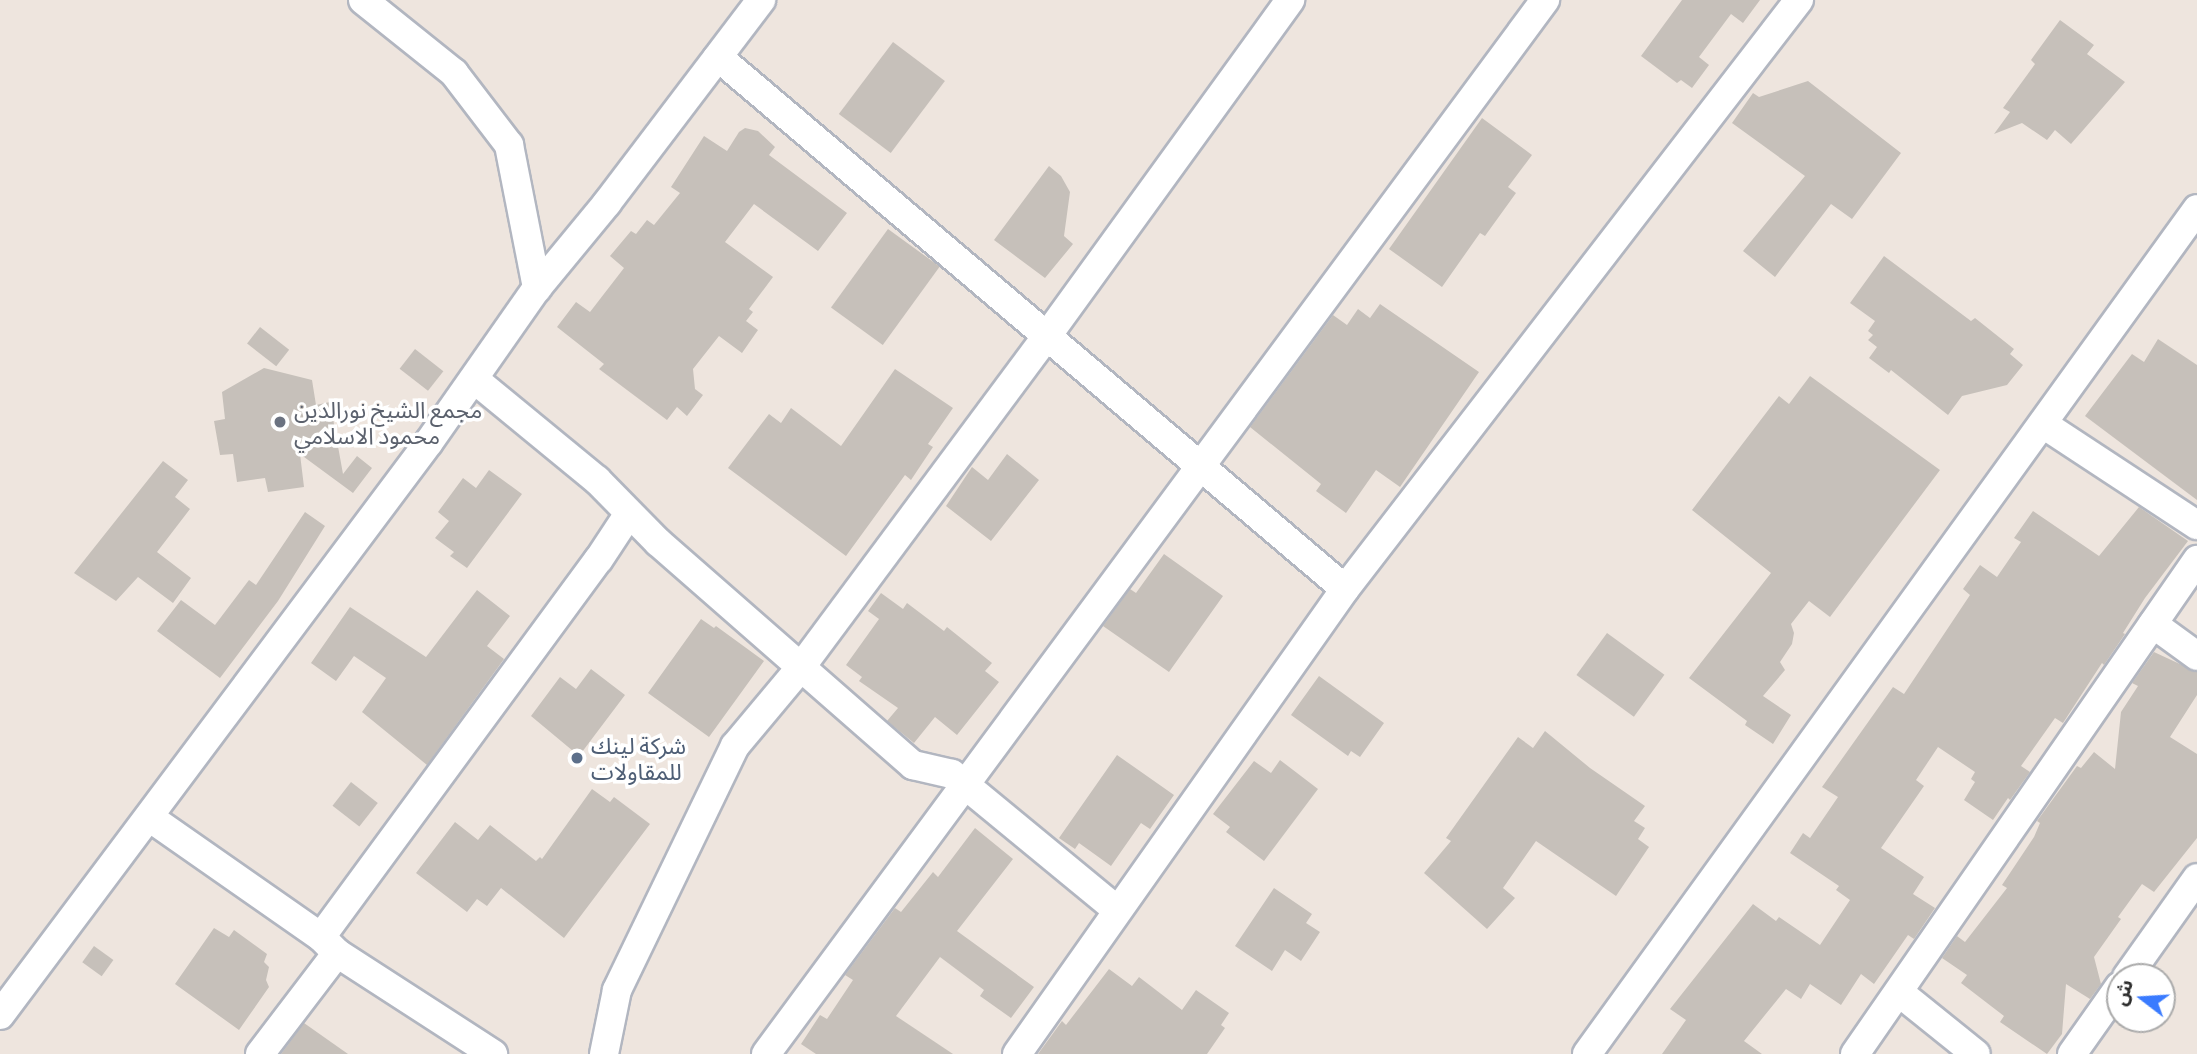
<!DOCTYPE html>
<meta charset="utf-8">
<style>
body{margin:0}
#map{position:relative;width:2197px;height:1054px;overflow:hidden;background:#eee5de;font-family:Manrope,"Noto Sans Arabic",sans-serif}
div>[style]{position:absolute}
.building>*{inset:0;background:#c6c0ba;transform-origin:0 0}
.roads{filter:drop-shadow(2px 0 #b2b6c0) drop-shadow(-2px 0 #b2b6c0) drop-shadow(0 2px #b2b6c0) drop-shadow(0 -2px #b2b6c0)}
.minor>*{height:28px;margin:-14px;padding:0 14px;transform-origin:14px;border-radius:14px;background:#fff}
.dots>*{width:19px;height:19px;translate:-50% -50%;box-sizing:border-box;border:4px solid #fff;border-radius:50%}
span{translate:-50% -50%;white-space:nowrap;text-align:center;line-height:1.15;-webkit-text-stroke:7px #fff;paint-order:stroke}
.worship-label{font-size:23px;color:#5b616d}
.left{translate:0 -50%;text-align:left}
.service-label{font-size:23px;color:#4e5e75}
.north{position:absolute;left:2106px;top:963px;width:70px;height:70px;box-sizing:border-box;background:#fff;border:2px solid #ababab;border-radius:50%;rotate:287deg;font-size:19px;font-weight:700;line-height:28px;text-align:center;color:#2c2c2c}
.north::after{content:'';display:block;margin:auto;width:24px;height:32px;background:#3a7bff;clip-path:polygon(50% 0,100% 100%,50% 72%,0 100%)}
</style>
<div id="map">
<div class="building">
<div style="clip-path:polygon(1682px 0,1760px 0,1743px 23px,1731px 14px,1699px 57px,1709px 65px,1692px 88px,1681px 80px,1677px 83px,1641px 56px)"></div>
<div style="clip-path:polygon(2060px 20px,2094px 45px,2087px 54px,2125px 82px,2071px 144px,2055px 130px,2047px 140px,2022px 123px,1994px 134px,2010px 112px,2003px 108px,2035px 64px,2031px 60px)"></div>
<div style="left:893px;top:42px;width:65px;height:90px;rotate:37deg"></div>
<div style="clip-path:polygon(1808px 81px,1901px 153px,1852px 219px,1831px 204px,1775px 277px,1743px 251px,1805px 176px,1732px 123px,1753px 93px,1759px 97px)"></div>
<div style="clip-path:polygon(1482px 118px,1532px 155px,1508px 187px,1516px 193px,1485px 236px,1480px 233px,1442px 287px,1389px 249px)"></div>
<div style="clip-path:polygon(745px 128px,758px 131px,775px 147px,769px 155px,847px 213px,818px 251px,754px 204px,725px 242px,773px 277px,749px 309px,753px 312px,746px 321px,758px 330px,742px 353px,719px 336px,693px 369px,695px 389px,703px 395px,687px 416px,677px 407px,667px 420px,599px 369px,604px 364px,557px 327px,576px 302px,590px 312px,624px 268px,610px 256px,631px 231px,636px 234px,647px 220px,654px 225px,680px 193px,671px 187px,704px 136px,727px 151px,739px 132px)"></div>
<div style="clip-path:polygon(1049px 166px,1061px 176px,1070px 192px,1064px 236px,1073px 244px,1045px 278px,994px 240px)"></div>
<div style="left:888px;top:229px;width:64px;height:97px;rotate:36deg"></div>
<div style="clip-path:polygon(1884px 256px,1971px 321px,1975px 318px,2014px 349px,2010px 354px,2023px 365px,2007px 385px,1962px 396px,1948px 415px,1891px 370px,1889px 373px,1869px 358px,1877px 347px,1868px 340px,1873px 335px,1868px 331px,1875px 321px,1850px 303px)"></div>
<div style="clip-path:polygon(1380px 304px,1479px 372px,1400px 487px,1376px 470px,1346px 513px,1316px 491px,1321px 484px,1250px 427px,1333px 315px,1347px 325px,1358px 309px,1370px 318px)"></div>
<div style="left:260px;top:327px;width:37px;height:21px;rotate:38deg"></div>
<div style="clip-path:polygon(2158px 339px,2197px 365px,2197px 500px,2085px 416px,2132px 354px,2144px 362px)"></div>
<div style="left:415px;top:349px;width:36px;height:25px;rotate:38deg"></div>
<div style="clip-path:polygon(264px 368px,312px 380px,316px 405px,330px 402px,343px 474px,357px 456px,372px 468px,353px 493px,300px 454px,304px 487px,268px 492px,265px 478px,237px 482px,233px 454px,220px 455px,214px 421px,225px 419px,222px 392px)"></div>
<div style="clip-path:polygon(895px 369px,953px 408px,928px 444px,933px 447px,911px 480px,905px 475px,846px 556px,728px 468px,769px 414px,781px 423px,791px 408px,841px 446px)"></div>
<div style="clip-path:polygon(1810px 376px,1940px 470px,1830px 617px,1809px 601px,1791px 624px,1794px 633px,1792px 644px,1780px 662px,1785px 670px,1763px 696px,1791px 715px,1773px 744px,1745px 725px,1747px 721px,1689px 678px,1771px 573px,1692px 510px,1779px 396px,1789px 404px)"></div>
<div style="clip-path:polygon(1007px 454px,1039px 480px,991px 541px,946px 506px,972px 467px,988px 480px)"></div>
<div style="clip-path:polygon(163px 461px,188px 480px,175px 497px,190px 509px,157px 552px,191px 578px,173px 603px,138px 577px,116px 601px,74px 573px)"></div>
<div style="clip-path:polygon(489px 470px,522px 494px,467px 568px,450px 556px,454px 552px,435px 538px,449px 521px,438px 512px,463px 478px,476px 488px)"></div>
<div style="clip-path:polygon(2139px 507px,2188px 541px,2145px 598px,2123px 633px,2125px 634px,2104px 665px,2102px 663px,2063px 723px,2055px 718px,2021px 766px,2030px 772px,2010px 800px,2008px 798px,1993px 820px,1964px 800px,1975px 782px,1971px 779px,1975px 772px,1938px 747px,1916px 780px,1924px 786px,1881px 848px,1924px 877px,1913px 894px,1935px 908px,1914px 939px,1908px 935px,1874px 984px,1861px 974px,1841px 1005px,1810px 984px,1801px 999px,1786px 989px,1744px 1041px,1762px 1054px,1662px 1054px,1686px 1020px,1670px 1009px,1753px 904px,1776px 921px,1779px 917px,1820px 945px,1850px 900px,1836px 890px,1839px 886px,1790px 853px,1803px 833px,1810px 838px,1838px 797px,1822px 787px,1893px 687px,1904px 694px,1970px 595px,1963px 589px,1980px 565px,1997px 577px,2021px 542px,2014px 538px,2033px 511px,2099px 556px)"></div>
<div style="clip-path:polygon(305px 512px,325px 526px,278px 601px,220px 678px,157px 631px,181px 600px,215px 625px,249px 580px,256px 585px)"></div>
<div style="clip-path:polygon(1164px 554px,1223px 596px,1169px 672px,1103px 626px,1130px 589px,1136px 593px)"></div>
<div style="clip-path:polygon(477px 590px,510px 616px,487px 646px,504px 659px,427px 765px,362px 712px,386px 678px,354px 656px,336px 681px,311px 663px,350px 607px,426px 657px)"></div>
<div style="clip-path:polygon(881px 593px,903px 609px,907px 603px,944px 631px,947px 627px,992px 663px,985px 671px,999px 682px,957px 735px,935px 717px,914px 743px,887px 721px,898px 708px,859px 681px,862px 677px,846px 665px,879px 619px,868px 611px)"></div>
<div style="clip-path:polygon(701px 619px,714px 628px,716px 626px,764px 661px,709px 737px,648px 693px)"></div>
<div style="left:1607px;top:633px;width:71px;height:52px;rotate:36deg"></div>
<div style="clip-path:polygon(2154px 652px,2197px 672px,2197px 695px,2170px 737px,2197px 754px,2197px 838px,2154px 892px,2142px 884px,2118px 917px,2121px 919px,2094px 957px,2101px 984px,2090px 999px,2066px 984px,2062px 1034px,2047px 1054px,2000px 1022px,2004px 1016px,1961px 983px,1967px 975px,1942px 958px,1957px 936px,1965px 942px,2007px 888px,2002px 885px,2034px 837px,2040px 823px,2037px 821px,2077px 766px,2081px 768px,2094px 752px,2115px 769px,2121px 712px,2138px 686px,2132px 683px)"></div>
<div style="clip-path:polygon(591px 669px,625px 695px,579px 756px,531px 716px,560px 677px,576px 689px)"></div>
<div style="clip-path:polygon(1319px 676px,1384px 723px,1360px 757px,1351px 751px,1348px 756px,1291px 715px)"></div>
<div style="clip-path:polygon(1545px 731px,1590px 768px,1645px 806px,1634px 821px,1645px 828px,1638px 839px,1649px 847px,1616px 896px,1536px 841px,1503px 888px,1515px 898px,1487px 929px,1424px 873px,1451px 841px,1446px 838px,1518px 737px,1533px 748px)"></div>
<div style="clip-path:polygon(1117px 755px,1174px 795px,1150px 829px,1141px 823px,1111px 866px,1079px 843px,1075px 849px,1059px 838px)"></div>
<div style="clip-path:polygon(1280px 760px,1318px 789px,1264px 861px,1226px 832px,1230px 827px,1213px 814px,1254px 761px,1271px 773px)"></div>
<div style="left:351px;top:782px;width:34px;height:30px;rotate:38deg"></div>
<div style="clip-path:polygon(592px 789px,610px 802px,614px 797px,650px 824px,564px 938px,501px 888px,487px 906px,477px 899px,467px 912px,416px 873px,455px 822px,478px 840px,490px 825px,536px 861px,540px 857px,542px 859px)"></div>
<div style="clip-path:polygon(975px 828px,1013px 859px,957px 931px,1034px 987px,1011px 1018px,980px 996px,984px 990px,940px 957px,896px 1016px,953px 1054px,816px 1054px,801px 1044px,820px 1015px,827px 1019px,853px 980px,845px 975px,895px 908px,901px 912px,933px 872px,938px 877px)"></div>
<div style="clip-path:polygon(1274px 888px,1312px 914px,1306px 923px,1320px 932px,1301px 961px,1285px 950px,1272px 971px,1235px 946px)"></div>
<div style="clip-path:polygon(214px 928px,229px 937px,234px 930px,267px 954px,264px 962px,269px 967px,266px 980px,269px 987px,239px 1030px,175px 984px)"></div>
<div style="left:94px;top:946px;width:24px;height:20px;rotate:36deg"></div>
<div style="clip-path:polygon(1109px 969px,1132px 986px,1139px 977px,1182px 1010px,1196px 990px,1229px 1013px,1221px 1025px,1225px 1028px,1207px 1054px,1038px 1054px,1062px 1021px,1066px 1025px)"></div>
<div style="clip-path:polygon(304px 1023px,348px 1054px,281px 1054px)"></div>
</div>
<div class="roads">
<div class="minor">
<div style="left:363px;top:0;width:117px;rotate:38.7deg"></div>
<div style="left:454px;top:73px;width:91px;rotate:52.6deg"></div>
<div style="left:509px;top:145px;width:146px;rotate:78.9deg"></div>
<div style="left:718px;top:57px;width:822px;rotate:40.31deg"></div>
<div style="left:474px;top:379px;width:159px;rotate:39.4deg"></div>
<div style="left:597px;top:480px;width:87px;rotate:45.5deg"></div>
<div style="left:658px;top:542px;width:339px;rotate:41.2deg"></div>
<div style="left:913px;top:765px;width:40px;rotate:13deg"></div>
<div style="left:952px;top:774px;width:214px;rotate:39.5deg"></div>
<div style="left:2043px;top:424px;width:184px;rotate:33.3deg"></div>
<div style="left:2153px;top:624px;width:54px;rotate:36deg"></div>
<div style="left:149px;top:817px;width:210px;rotate:34.9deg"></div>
<div style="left:321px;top:937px;width:23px;rotate:45deg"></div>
<div style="left:337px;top:953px;width:186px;rotate:32.9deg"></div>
<div style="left:321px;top:937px;width:469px;rotate:-53.7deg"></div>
<div style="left:599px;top:559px;width:53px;rotate:-56.6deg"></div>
<div style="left:2127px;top:977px;width:121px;rotate:-54.7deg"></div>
<div style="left:1900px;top:993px;width:97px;rotate:38.8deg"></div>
<div style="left:0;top:1015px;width:716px;rotate:-53.18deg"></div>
<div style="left:429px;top:442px;width:188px;rotate:-55deg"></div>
<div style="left:537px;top:288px;width:110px;rotate:-50.5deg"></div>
<div style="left:607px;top:203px;width:255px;rotate:-52.8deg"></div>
<div style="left:260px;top:1054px;width:127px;rotate:-52.7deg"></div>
<div style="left:604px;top:1054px;width:65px;rotate:-78.5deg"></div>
<div style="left:617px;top:990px;width:271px;rotate:-64.2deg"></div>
<div style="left:735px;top:746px;width:103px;rotate:-50.1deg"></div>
<div style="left:801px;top:667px;width:412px;rotate:-53.4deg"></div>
<div style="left:1047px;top:336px;width:415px;rotate:-54.1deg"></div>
<div style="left:766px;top:1054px;width:1311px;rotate:-53.53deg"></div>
<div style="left:1017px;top:1054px;width:569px;rotate:-54.8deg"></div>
<div style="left:1345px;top:589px;width:744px;rotate:-52.38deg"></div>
<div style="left:1587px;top:1054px;width:1042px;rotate:-54.17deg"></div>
<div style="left:1855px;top:1054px;width:601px;rotate:-55.3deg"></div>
<div style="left:2072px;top:1054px;width:83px;rotate:-54.8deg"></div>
</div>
</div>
<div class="dots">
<div style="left:280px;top:422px;background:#6b7280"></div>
<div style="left:577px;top:758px;background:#5c6f8a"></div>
</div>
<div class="worship-label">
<span class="left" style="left:294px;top:422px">مجمع الشيخ نورالدين<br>محمود الاسلامي</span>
</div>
<div class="service-label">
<span class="left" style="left:591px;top:758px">شركة لينك<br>للمقاولات</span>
</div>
<div class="north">ش</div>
</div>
